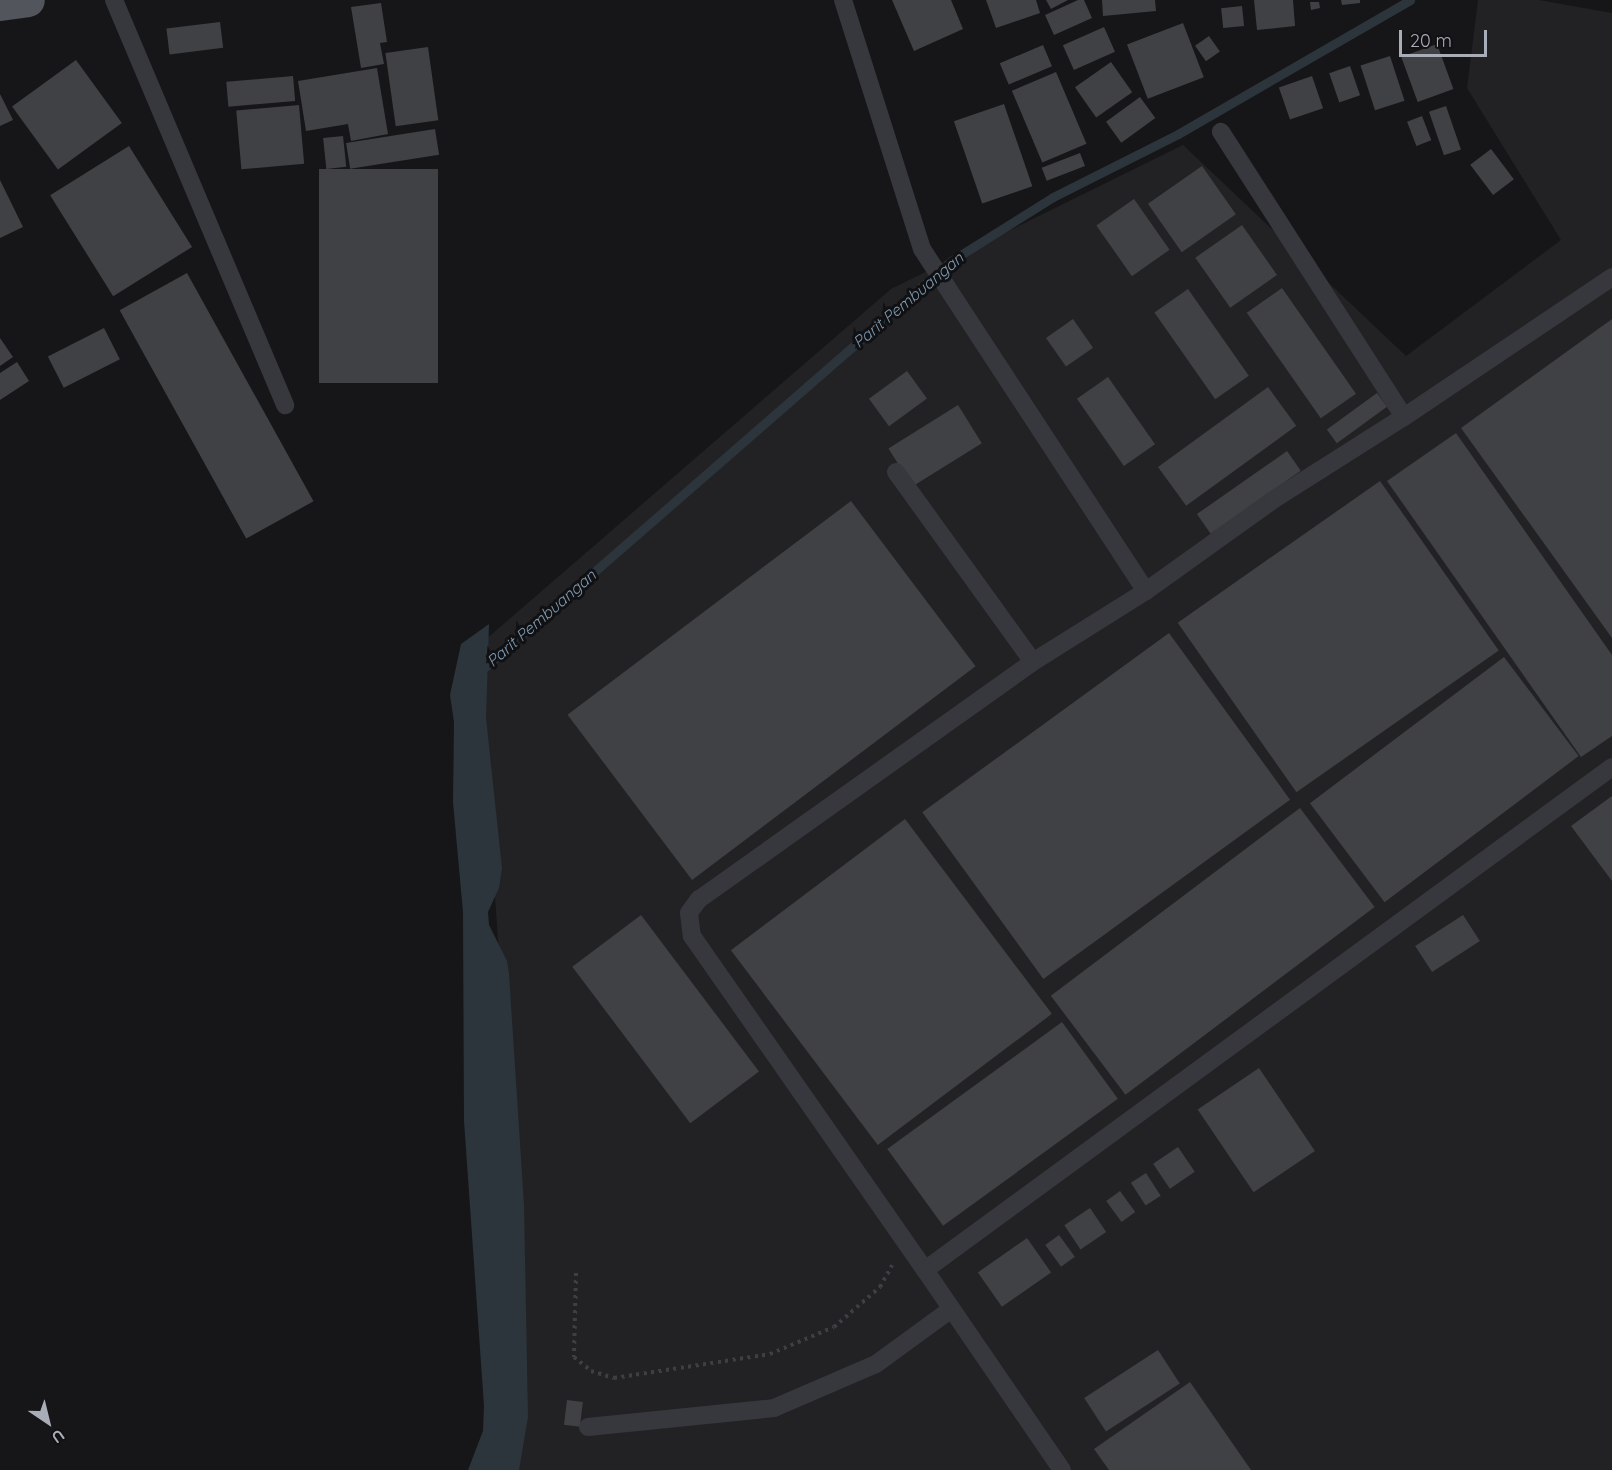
<!DOCTYPE html>
<style>
body{margin:0}
#map{position:relative;width:1612px;height:1470px;overflow:hidden;background:#161618;font-family:Quicksand,sans-serif}
div>[style]{position:absolute}
.built>*{inset:0;background:#222225}
.water>*{inset:0;background:#2c353c}
.stream>*{height:9px;margin:-4.5px;padding:0 4.5px;transform-origin:4.5px;border-radius:4.5px;background:#2c353c}
.building>*{inset:0;background:#404145;transform-origin:0 0}
.path>*{height:4px;margin-top:-2px;transform-origin:0;background:repeating-linear-gradient(90deg,#3d3f44 0 3px,transparent 0 7.5px)}
.lane>*{height:18px;margin:-9px;padding:0 9px;transform-origin:9px;border-radius:9px;background:#37383d}
.primary>*{height:33px;margin:-16.5px;padding:0 16.5px;transform-origin:16.5px;border-radius:16.5px;background:#53555c}
span{translate:-50% -50%;white-space:nowrap;text-align:center;line-height:1.15;-webkit-text-stroke:6px #111113;paint-order:stroke}
.water-label{font-size:16px;color:#7f9bb3;font-style:italic}
.north{position:absolute;left:18px;top:1392px;width:60px;height:60px;-webkit-text-stroke:4px #111113;paint-order:stroke;rotate:145deg;font-size:16px;font-weight:700;line-height:24px;text-align:center;color:#a8adb8}
.north::after{content:'';display:block;margin:auto;width:21px;height:27px;background:#a8adb8;clip-path:polygon(50% 0,100% 100%,50% 72%,0 100%)}
.scale{position:absolute;left:1399px;top:30px;width:88px;height:27px;box-sizing:border-box;border:3px solid #a8adb8;border-top:0;padding-left:8px;font-size:18px;line-height:21px;white-space:nowrap;color:#a8adb8;-webkit-text-stroke:4px #111113;paint-order:stroke}
</style>
<div id="map">
<div class="built">
<div style="clip-path:polygon(1478px 0,1539px 0,1612px 13px,1612px 1470px,507px 1470px,500px 966px,477px 647px,891px 289px,1183px 145px,1406px 356px,1561px 240px,1467px 88px)"></div>
</div>
<div class="water">
<div style="clip-path:polygon(489px 624px,486px 718px,502px 868px,499px 888px,488px 912px,489px 925px,507px 961px,509px 974px,524px 1205px,528px 1417px,519px 1470px,468px 1470px,483px 1431px,484px 1406px,464px 1121px,463px 912px,453px 802px,454px 722px,450px 695px,461px 644px)"></div>
</div>
<div class="stream">
<div style="left:478px;top:673px;width:627px;rotate:-41.06deg"></div>
<div style="left:951px;top:261px;width:120px;rotate:-32.1deg"></div>
<div style="left:1053px;top:197px;width:140px;rotate:-26.7deg"></div>
<div style="left:1178px;top:134px;width:268px;rotate:-30deg"></div>
</div>
<div class="building">
<div style="clip-path:polygon(892px 0,951px 0,963px 29px,914px 51px)"></div>
<div style="clip-path:polygon(986px 0,1036px 0,1040px 13px,996px 28px)"></div>
<div style="clip-path:polygon(1046px 0,1068px 0,1051px 9px)"></div>
<div style="clip-path:polygon(1078px 0,1084px 0,1092px 18px,1054px 35px,1045px 15px)"></div>
<div style="clip-path:polygon(1102px 0,1155px 0,1156px 11px,1103px 16px)"></div>
<div style="clip-path:polygon(1254px 0,1293px 0,1295px 26px,1257px 30px)"></div>
<div style="clip-path:polygon(1341px 0,1360px 0,1360px 3px,1342px 5px)"></div>
<div style="clip-path:polygon(1310px 2px,1319px 2px,1320px 8px,1311px 10px)"></div>
<div style="clip-path:polygon(381px 3px,387px 42px,380px 43px,384px 64px,361px 68px,351px 7px)"></div>
<div style="left:1242px;top:6px;width:20px;height:21px;rotate:84deg"></div>
<div style="left:220px;top:22px;width:26px;height:54px;rotate:83deg"></div>
<div style="left:1183px;top:23px;width:58px;height:60px;rotate:69deg"></div>
<div style="left:1104px;top:27px;width:27px;height:45px;rotate:66deg"></div>
<div style="left:1209px;top:36px;width:19px;height:17px;rotate:55deg"></div>
<div style="left:1437px;top:44px;width:48px;height:38px;rotate:70deg"></div>
<div style="left:1043px;top:45px;width:23px;height:47px;rotate:67deg"></div>
<div style="left:428px;top:47px;width:74px;height:43px;rotate:82deg"></div>
<div style="left:1390px;top:56px;width:47px;height:31px;rotate:72deg"></div>
<div style="left:76px;top:60px;width:78px;height:79px;rotate:54deg"></div>
<div style="left:1111px;top:62px;width:37px;height:44px;rotate:55deg"></div>
<div style="left:1350px;top:66px;width:31px;height:22px;rotate:71deg"></div>
<div style="clip-path:polygon(377px 68px,388px 134px,351px 141px,348px 124px,306px 131px,298px 81px)"></div>
<div style="left:1056px;top:72px;width:78px;height:48px;rotate:67deg"></div>
<div style="left:293px;top:76px;width:25px;height:67px;rotate:85deg"></div>
<div style="left:1312px;top:76px;width:34px;height:35px;rotate:71deg"></div>
<div style="clip-path:polygon(0 94px,13px 120px,0 126px)"></div>
<div style="left:1140px;top:97px;width:26px;height:42px;rotate:54deg"></div>
<div style="left:1004px;top:104px;width:87px;height:53px;rotate:71deg"></div>
<div style="left:299px;top:105px;width:59px;height:63px;rotate:85deg"></div>
<div style="left:1446px;top:106px;width:46px;height:18px;rotate:71deg"></div>
<div style="left:1422px;top:116px;width:26px;height:16px;rotate:69deg"></div>
<div style="left:435px;top:129px;width:26px;height:90px;rotate:81deg"></div>
<div style="left:343px;top:136px;width:31px;height:20px;rotate:84deg"></div>
<div style="left:129px;top:146px;width:119px;height:93px;rotate:58deg"></div>
<div style="left:1491px;top:149px;width:38px;height:26px;rotate:53deg"></div>
<div style="left:1080px;top:153px;width:14px;height:41px;rotate:69deg"></div>
<div style="left:1202px;top:166px;width:59px;height:66px;rotate:55deg"></div>
<div style="left:438px;top:169px;width:214px;height:119px;rotate:90deg"></div>
<div style="clip-path:polygon(0 180px,23px 227px,0 238px)"></div>
<div style="left:1134px;top:199px;width:62px;height:46px;rotate:55deg"></div>
<div style="left:1242px;top:225px;width:61px;height:57px;rotate:55deg"></div>
<div style="left:187px;top:273px;width:261px;height:77px;rotate:61deg"></div>
<div style="left:1282px;top:288px;width:129px;height:43px;rotate:55deg"></div>
<div style="left:1188px;top:289px;width:106px;height:41px;rotate:55deg"></div>
<div style="left:1073px;top:319px;width:35px;height:33px;rotate:55deg"></div>
<div style="clip-path:polygon(1612px 319px,1612px 638px,1461px 428px)"></div>
<div style="left:104px;top:328px;width:35px;height:63px;rotate:63deg"></div>
<div style="clip-path:polygon(0 338px,13px 357px,0 366px)"></div>
<div style="clip-path:polygon(17px 362px,29px 381px,0 400px,0 373px)"></div>
<div style="left:907px;top:371px;width:34px;height:47px;rotate:54deg"></div>
<div style="left:1108px;top:377px;width:82px;height:38px;rotate:55deg"></div>
<div style="left:1268px;top:387px;width:48px;height:136px;rotate:54deg"></div>
<div style="left:1377px;top:393px;width:17px;height:62px;rotate:54deg"></div>
<div style="left:958px;top:405px;width:45px;height:82px;rotate:58deg"></div>
<div style="clip-path:polygon(1456px 433px,1612px 655px,1612px 736px,1581px 757px,1387px 481px)"></div>
<div style="left:1287px;top:451px;width:24px;height:110px;rotate:55deg"></div>
<div style="left:1380px;top:481px;width:207px;height:247px;rotate:55deg"></div>
<div style="left:851px;top:501px;width:207px;height:355px;rotate:53deg"></div>
<div style="left:1169px;top:633px;width:206px;height:305px;rotate:54deg"></div>
<div style="left:1504px;top:657px;width:124px;height:243px;rotate:53deg"></div>
<div style="clip-path:polygon(1612px 796px,1612px 881px,1571px 826px)"></div>
<div style="left:1300px;top:808px;width:124px;height:312px;rotate:53deg"></div>
<div style="left:905px;top:819px;width:244px;height:218px;rotate:53deg"></div>
<div style="left:641px;top:915px;width:196px;height:86px;rotate:53deg"></div>
<div style="left:1463px;top:915px;width:31px;height:57px;rotate:57deg"></div>
<div style="left:1062px;top:1022px;width:95px;height:216px;rotate:54deg"></div>
<div style="left:1259px;top:1068px;width:100px;height:74px;rotate:56deg"></div>
<div style="left:1178px;top:1147px;width:30px;height:30px;rotate:56deg"></div>
<div style="left:1146px;top:1173px;width:27px;height:18px;rotate:57deg"></div>
<div style="left:1120px;top:1191px;width:26px;height:17px;rotate:54deg"></div>
<div style="left:1090px;top:1208px;width:29px;height:31px;rotate:56deg"></div>
<div style="left:1059px;top:1235px;width:27px;height:17px;rotate:54deg"></div>
<div style="left:1027px;top:1238px;width:42px;height:60px;rotate:55deg"></div>
<div style="left:1158px;top:1350px;width:40px;height:88px;rotate:57deg"></div>
<div style="clip-path:polygon(1190px 1382px,1251px 1470px,1109px 1470px,1094px 1449px)"></div>
<div style="left:567px;top:1400px;width:16px;height:25px;rotate:7deg"></div>
</div>
<div class="path">
<div style="left:576px;top:1273px;width:84px;rotate:91.4deg"></div>
<div style="left:574px;top:1357px;width:22px;rotate:39deg"></div>
<div style="left:591px;top:1371px;width:24px;rotate:17deg"></div>
<div style="left:614px;top:1378px;width:158px;rotate:-8.7deg"></div>
<div style="left:770px;top:1354px;width:69px;rotate:-22.9deg"></div>
<div style="left:834px;top:1327px;width:61px;rotate:-41deg"></div>
<div style="left:880px;top:1287px;width:25px;rotate:-61deg"></div>
</div>
<div class="lane">
<div style="left:114px;top:0;width:440px;rotate:67.1deg"></div>
<div style="left:843px;top:0;width:261px;rotate:72.4deg"></div>
<div style="left:922px;top:249px;width:409px;rotate:56.8deg"></div>
<div style="left:1146px;top:591px;width:156px;rotate:-35.6deg"></div>
<div style="left:1273px;top:500px;width:155px;rotate:-32.4deg"></div>
<div style="left:1404px;top:417px;width:339px;rotate:-122.7deg"></div>
<div style="left:1404px;top:417px;width:251px;rotate:-33.9deg"></div>
<div style="left:896px;top:472px;width:234px;rotate:54.2deg"></div>
<div style="left:1146px;top:591px;width:133px;rotate:147.9deg"></div>
<div style="left:1033px;top:662px;width:410px;rotate:144.6deg"></div>
<div style="left:699px;top:899px;width:17px;rotate:126deg"></div>
<div style="left:689px;top:913px;width:23px;rotate:83deg"></div>
<div style="left:692px;top:936px;width:407px;rotate:55.1deg"></div>
<div style="left:925px;top:1270px;width:851px;rotate:-36.21deg"></div>
<div style="left:925px;top:1270px;width:242px;rotate:55.6deg"></div>
<div style="left:588px;top:1427px;width:187px;rotate:-5.8deg"></div>
<div style="left:774px;top:1408px;width:111px;rotate:-23.3deg"></div>
<div style="left:876px;top:1364px;width:92px;rotate:-36.1deg"></div>
</div>
<div class="primary">
<div style="left:0;top:4px;width:28px;rotate:-8deg"></div>
</div>
<div class="water-label">
<span style="left:908px;top:300px;rotate:-40deg">Parit Pembuangan</span>
<span style="left:541px;top:618px;rotate:-41deg">Parit Pembuangan</span>
</div>
<div class="north">U</div>
<div class="scale">20 m</div>
</div>
